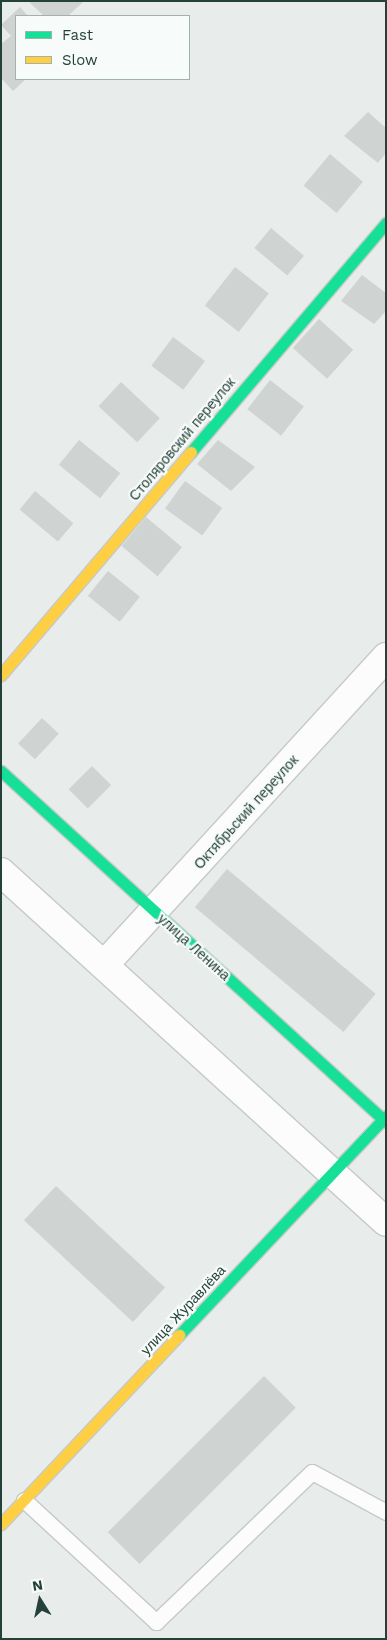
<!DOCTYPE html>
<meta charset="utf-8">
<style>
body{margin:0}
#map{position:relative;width:387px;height:1640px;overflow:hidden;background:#e8edeb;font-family:"Work Sans",sans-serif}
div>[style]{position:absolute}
.building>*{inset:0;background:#cfd4d2;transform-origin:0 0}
.roads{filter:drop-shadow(1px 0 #c5cac8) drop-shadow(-1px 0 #c5cac8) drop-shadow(0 1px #c5cac8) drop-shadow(0 -1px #c5cac8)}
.lane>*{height:15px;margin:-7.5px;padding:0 7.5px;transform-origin:7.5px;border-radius:7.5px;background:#fcfcfc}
.street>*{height:28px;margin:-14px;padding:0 14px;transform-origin:14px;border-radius:14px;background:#fcfcfc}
.fast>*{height:11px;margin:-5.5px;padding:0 5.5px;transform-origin:5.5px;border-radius:5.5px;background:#16e098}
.slow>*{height:11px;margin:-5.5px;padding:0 5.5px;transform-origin:5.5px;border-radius:5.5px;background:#ffcf43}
span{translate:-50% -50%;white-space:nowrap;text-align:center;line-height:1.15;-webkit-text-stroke:4.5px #f7fbf9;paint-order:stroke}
.street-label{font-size:14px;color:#24423a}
.frame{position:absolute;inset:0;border:2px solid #24423a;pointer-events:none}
.legend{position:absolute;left:15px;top:15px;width:175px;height:65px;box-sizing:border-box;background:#f7fbf9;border:1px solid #a3b1ad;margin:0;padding:6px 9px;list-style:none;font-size:15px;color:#24423a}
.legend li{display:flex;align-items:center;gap:10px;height:25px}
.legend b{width:25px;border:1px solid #a3b1ad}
.north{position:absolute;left:15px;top:1575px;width:50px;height:50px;-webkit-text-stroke:4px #f7fbf9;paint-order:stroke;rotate:350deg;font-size:14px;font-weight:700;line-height:20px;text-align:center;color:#24423a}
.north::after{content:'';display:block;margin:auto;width:18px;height:22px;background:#24423a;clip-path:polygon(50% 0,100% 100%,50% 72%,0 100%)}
</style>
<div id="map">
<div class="building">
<div style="clip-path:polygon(32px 1px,84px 1px,68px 16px,44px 16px,30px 3px)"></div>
<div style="clip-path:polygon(20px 7px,28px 16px,16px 16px,16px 79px,26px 79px,13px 91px,1px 78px,1px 44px,11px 36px,1px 25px)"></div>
<div style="clip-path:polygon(368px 112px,386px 128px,386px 153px,378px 163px,344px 136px)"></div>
<div style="left:330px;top:154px;width:43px;height:41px;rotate:40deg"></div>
<div style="left:271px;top:228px;width:43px;height:26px;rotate:40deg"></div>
<div style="left:235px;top:267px;width:43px;height:49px;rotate:38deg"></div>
<div style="clip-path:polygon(362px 275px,386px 293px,386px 311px,374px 324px,341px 301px)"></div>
<div style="left:319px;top:319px;width:46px;height:39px;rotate:42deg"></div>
<div style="left:173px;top:337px;width:40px;height:36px;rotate:37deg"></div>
<div style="left:270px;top:380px;width:43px;height:37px;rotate:38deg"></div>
<div style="left:121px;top:382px;width:53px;height:33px;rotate:43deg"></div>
<div style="left:79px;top:440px;width:53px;height:32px;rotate:39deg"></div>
<div style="clip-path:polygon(218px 440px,255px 467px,231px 491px,197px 464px)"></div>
<div style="left:185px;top:481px;width:46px;height:34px;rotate:36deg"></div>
<div style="left:35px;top:491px;width:50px;height:24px;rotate:40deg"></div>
<div style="left:146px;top:517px;width:47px;height:38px;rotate:40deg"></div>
<div style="left:108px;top:571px;width:41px;height:32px;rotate:39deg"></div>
<div style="left:42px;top:718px;width:23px;height:35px;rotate:43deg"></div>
<div style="left:92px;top:766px;width:27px;height:33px;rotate:45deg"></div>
<div style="left:227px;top:869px;width:194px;height:50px;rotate:40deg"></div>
<div style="left:56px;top:1186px;width:149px;height:47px;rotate:43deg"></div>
<div style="left:264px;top:1376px;width:45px;height:221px;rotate:45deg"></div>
</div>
<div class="roads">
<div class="lane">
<div style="left:24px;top:1500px;width:180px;rotate:42.7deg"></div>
<div style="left:156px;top:1622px;width:216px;rotate:-43.9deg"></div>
<div style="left:312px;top:1472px;width:84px;rotate:28.4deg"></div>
</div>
<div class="street">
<div style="left:1px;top:872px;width:520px;rotate:42.27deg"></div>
<div style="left:104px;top:965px;width:418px;rotate:-47.5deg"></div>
</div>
<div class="fast">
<div style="left:191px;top:452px;width:301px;rotate:-49.6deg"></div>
<div style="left:1px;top:771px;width:521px;rotate:42.36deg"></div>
<div style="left:179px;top:1335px;width:301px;rotate:-46.6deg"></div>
</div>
<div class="slow">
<div style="left:1px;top:675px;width:293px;rotate:-49.6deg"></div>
<div style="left:1px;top:1524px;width:260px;rotate:-46.7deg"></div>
</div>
</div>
<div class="street-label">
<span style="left:182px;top:439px;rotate:-50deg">Столяровский переулок</span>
<span style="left:246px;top:812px;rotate:-48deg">Октябрьский переулок</span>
<span style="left:194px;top:947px;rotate:42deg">улица Ленина</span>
<span style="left:183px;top:1310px;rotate:-47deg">улица Журавлёва</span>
</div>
<div class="frame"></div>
<ul class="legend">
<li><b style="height:6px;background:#16e098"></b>Fast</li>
<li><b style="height:6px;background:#ffcf43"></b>Slow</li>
</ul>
<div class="north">N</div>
</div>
